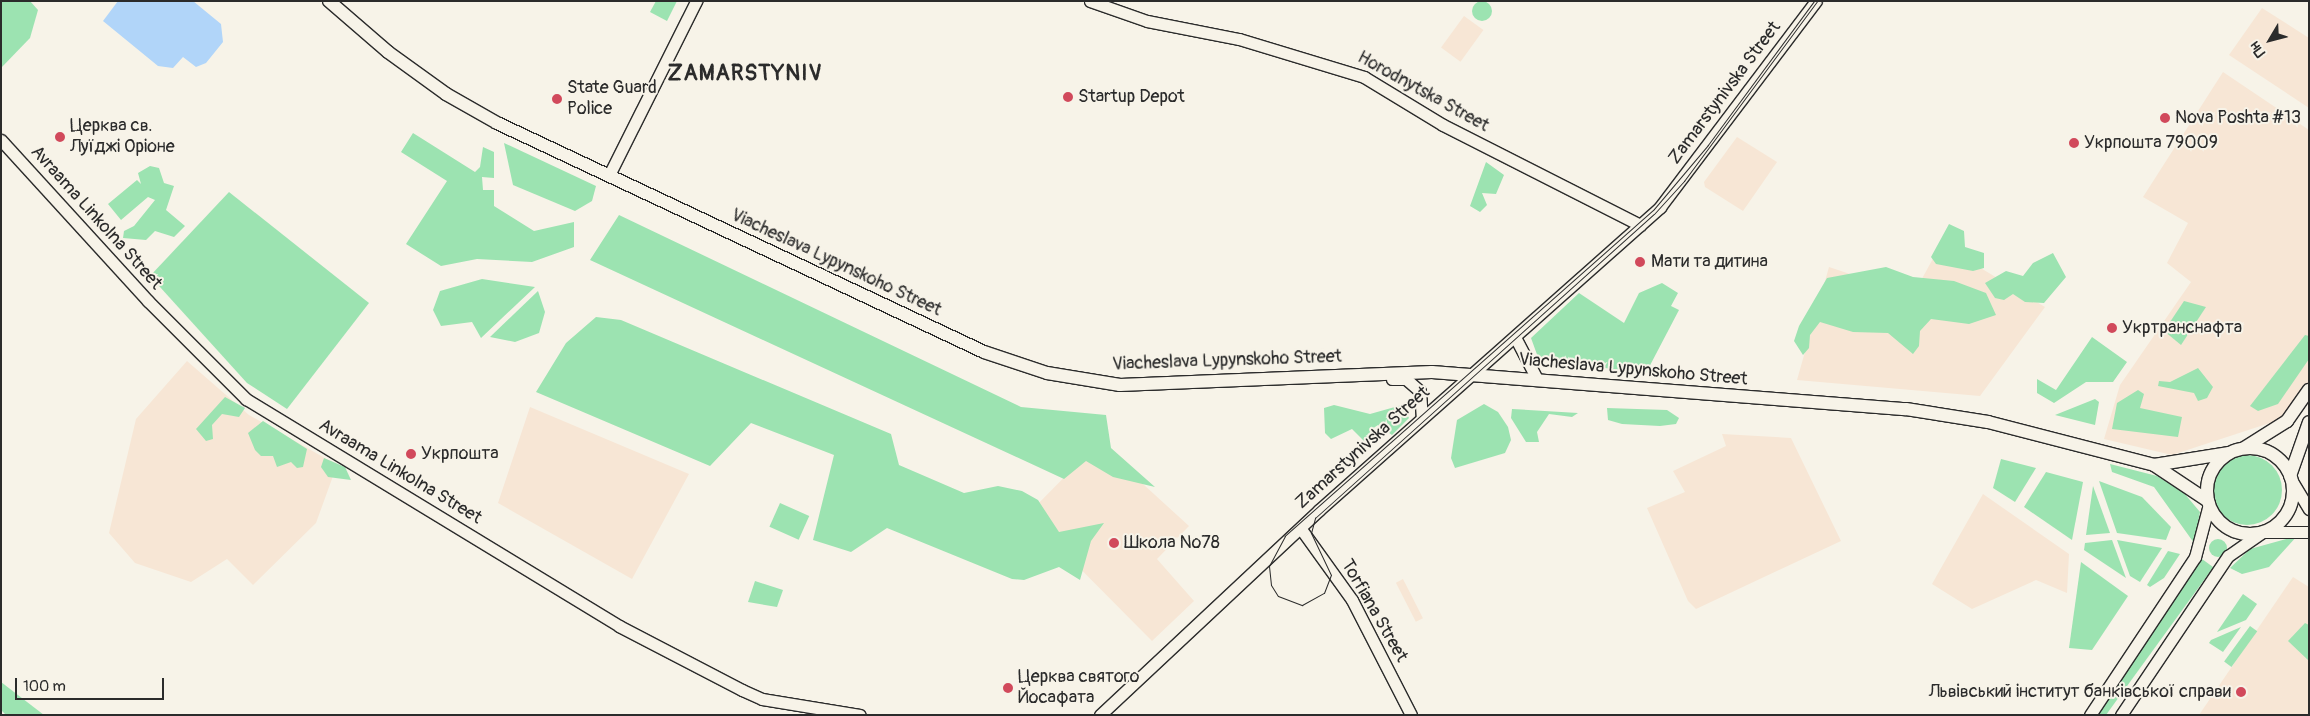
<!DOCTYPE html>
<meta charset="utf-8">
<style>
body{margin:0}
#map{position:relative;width:2310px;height:716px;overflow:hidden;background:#f7f3e8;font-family:Pangolin,sans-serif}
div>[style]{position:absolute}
.built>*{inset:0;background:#f7e6d5;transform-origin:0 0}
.green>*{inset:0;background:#9ce3b1;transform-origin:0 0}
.round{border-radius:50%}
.water>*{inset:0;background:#b1d5f9}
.roads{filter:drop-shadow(1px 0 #2b2b2b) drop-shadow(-1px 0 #2b2b2b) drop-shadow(0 1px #2b2b2b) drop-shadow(0 -1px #2b2b2b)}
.secondary>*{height:11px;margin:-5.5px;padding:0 5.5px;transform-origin:5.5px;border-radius:5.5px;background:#f7f3e8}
.primary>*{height:12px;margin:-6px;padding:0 6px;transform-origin:6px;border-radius:6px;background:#f7f3e8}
.primary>.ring{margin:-6px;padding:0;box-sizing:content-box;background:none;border:12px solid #f7f3e8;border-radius:50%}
.tram>*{height:1px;margin:-0.5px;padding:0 0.5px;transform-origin:0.5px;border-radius:0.5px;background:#2b2b2b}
.dots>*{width:14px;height:14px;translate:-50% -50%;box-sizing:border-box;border:2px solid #f7f3e8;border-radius:50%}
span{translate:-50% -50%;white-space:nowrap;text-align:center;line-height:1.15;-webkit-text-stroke:4px #f7f3e8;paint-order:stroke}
.poi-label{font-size:18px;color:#2b2b2b}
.left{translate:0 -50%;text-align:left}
.right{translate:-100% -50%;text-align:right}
.street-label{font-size:18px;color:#2b2b2b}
.district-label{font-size:22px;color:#2b2b2b;font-weight:700;letter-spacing:1px}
.frame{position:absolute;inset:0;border:2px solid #2b2b2b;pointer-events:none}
.north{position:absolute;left:2245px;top:15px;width:50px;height:50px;-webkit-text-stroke:4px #f7f3e8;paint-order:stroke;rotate:233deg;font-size:14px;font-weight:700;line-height:20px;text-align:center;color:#2b2b2b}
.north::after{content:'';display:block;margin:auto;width:18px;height:22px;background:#2b2b2b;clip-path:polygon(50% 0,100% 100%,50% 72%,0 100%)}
.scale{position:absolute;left:15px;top:678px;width:149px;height:22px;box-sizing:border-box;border:2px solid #2b2b2b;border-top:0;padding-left:6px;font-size:15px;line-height:18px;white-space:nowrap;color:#2b2b2b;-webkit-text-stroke:4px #f7f3e8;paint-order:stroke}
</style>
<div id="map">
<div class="built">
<div style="clip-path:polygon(2262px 8px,2309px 38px,2309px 108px,2229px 55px)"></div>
<div style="left:1464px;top:16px;width:24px;height:39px;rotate:36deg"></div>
<div style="clip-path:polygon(2223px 72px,2309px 130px,2309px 384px,2285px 418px,2172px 455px,2104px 439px,2120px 385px,2191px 282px,2167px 263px,2188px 223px,2143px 197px)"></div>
<div style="clip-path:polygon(1737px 137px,1777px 162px,1743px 211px,1705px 187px,1704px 182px)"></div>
<div style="clip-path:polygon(1941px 244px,2045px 307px,1980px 396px,1797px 380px,1829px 267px,1913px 295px)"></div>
<div style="clip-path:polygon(187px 361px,249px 415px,337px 465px,316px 523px,253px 585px,227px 559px,191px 582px,135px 563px,109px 533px,136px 419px)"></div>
<div style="clip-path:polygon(530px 407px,689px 474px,632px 579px,498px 503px)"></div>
<div style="clip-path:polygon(1722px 434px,1791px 438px,1841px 541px,1696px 609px,1688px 601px,1647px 508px,1685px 492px,1673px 471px,1726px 446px)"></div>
<div style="clip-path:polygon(1098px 443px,1189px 526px,1157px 559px,1194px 601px,1152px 641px,1027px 515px)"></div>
<div style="clip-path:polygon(1983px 494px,2069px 554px,2067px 593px,2036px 580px,1972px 609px,1932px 584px)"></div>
<div style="clip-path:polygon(2293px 577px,2309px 587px,2309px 715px,2199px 715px)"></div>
<div style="left:1403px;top:579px;width:44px;height:8px;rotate:63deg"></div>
</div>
<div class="green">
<div style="clip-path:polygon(1px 1px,30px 1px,38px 10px,30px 38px,1px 68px)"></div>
<div style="clip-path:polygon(656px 1px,677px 1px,667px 21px,650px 12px)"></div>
<div class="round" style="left:1472px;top:1px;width:20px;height:20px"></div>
<div style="clip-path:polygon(413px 133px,475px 172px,480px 167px,483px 147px,494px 152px,494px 178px,482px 177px,483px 190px,494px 190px,494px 206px,534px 231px,574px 222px,574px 247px,532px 262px,477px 259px,441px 266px,406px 244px,447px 181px,401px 152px)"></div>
<div style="clip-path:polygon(504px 143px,596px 186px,592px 201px,575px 211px,513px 185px)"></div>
<div style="clip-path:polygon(1486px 162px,1504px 175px,1496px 194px,1482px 193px,1487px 205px,1480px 212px,1470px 206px)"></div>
<div style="clip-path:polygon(150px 166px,159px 168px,164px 183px,174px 186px,166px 210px,185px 226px,174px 237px,155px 231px,146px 240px,123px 238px,124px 231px,134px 226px,155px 200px,148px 197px,121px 220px,108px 204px,137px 180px,141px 184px,138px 173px)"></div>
<div style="clip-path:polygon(229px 192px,369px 303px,287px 409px,247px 383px,150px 276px)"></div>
<div style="clip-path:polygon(619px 215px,1021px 407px,1106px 415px,1111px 448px,1155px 487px,1113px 477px,1086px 461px,1064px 479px,590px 260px)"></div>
<div style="clip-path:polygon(1949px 224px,1964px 231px,1965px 247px,1984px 253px,1984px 268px,1973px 271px,1936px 264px,1931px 257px)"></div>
<div style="clip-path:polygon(2053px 253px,2066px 277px,2044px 303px,2025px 302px,2013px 294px,2004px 300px,1995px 298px,1985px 283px,2006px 271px,2023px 276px,2033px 263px)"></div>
<div style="clip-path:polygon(1886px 267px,1913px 277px,1954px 281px,1986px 293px,1996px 315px,1969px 324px,1931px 319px,1920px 331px,1919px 346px,1913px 354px,1888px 333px,1853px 332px,1820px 322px,1810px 335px,1809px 348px,1803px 355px,1794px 341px,1799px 326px,1827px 278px)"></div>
<div style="clip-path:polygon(482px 279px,535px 287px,481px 338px,472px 322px,441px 326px,433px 310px,440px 291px)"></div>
<div style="clip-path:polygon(1662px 283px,1678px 293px,1671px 306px,1679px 310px,1646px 373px,1539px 360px,1531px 338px,1579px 293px,1624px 323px,1639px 293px)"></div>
<div style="clip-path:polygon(538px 291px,545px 312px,539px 333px,515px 342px,490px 337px)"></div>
<div style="clip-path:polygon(2184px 301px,2206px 307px,2181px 345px,2164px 331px)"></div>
<div style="clip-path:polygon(596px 317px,621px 320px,891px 434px,899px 465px,964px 493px,998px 486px,1022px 491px,1038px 500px,1059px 532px,1104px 523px,1091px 541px,1080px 580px,1059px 567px,1024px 580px,1012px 579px,887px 528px,851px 552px,813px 540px,834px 455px,751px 423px,710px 466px,536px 392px,566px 343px)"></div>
<div style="clip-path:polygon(2305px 335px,2309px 336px,2309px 359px,2278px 404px,2258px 411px,2250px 406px)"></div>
<div style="clip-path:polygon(2092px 337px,2127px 362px,2113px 382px,2086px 382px,2054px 403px,2037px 393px,2037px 379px,2056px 390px)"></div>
<div style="clip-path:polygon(2198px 368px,2213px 387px,2207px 398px,2198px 401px,2194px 393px,2158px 386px,2159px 381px,2170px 382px)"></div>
<div style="clip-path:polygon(2138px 390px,2144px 394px,2140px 408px,2182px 417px,2178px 437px,2112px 429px,2117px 403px)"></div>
<div style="clip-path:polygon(225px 397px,245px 408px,239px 417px,222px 414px,212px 425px,213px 439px,206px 441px,196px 429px)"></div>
<div style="clip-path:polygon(2095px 399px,2099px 402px,2095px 425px,2055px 415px)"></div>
<div style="clip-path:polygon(1484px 404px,1498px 412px,1508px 427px,1511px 440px,1505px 453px,1455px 468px,1451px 458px,1457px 420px)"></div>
<div style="clip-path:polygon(1334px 405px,1370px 414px,1402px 405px,1409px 418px,1392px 435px,1378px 425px,1372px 429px,1370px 447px,1352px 429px,1331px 439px,1325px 433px,1324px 408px)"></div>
<div style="clip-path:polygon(1607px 408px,1667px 410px,1679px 418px,1676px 424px,1660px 426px,1622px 424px,1608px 420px)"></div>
<div style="clip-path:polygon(1512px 409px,1578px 413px,1572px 417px,1549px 414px,1537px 432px,1539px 442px,1526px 442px,1511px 418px)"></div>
<div style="clip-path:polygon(263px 421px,307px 449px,303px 467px,297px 468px,291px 462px,277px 467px,273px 456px,261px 456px,255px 450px,248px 433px)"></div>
<div class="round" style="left:2212px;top:455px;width:70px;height:70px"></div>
<div style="clip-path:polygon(324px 458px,345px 467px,351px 480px,328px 477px,321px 467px)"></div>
<div style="clip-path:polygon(2001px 459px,2036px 468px,2015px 502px,1993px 488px)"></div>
<div style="clip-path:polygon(2110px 464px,2157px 476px,2184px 493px,2200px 512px,2194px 543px,2154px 487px,2112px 472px)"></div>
<div style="clip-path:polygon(2046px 472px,2083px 482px,2072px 540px,2024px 507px)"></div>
<div style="clip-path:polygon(2099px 481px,2142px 497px,2171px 527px,2166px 540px,2117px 533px)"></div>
<div style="clip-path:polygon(2093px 486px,2110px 533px,2086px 535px)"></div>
<div style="left:780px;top:503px;width:32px;height:26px;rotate:24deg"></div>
<div style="clip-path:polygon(2297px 536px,2269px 567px,2242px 574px,2230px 568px,2250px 549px)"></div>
<div class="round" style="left:2209px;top:539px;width:18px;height:18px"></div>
<div style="clip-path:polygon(2112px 540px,2126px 578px,2084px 550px,2085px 543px)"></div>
<div style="clip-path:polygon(2117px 540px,2162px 548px,2140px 582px,2130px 576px)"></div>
<div style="clip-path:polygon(2168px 551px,2180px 554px,2164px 578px,2150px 587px,2147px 585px)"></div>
<div style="left:2202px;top:559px;width:14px;height:189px;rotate:36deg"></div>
<div style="clip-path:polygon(2081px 562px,2128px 596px,2092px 650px,2069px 648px)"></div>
<div style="clip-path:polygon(755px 581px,783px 590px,777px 607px,748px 602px)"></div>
<div style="clip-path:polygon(2243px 594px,2257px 604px,2246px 620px,2217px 632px)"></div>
<div style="clip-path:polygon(2305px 623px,2309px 625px,2309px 661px,2288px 641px)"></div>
<div style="left:2250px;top:626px;width:9px;height:44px;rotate:36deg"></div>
<div style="clip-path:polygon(2241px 627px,2223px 652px,2209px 643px,2211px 640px)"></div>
<div style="clip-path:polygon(1px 682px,44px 715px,6px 715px,1px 710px)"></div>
</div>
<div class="water">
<div style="clip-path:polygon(118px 1px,193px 1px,221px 24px,223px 42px,206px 63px,196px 67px,183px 57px,173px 68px,158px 66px,103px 21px)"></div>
</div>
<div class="roads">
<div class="secondary">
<div style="left:1090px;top:1px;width:60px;rotate:19.3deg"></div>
<div style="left:1147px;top:21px;width:94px;rotate:11.1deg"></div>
<div style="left:1239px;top:39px;width:131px;rotate:16.9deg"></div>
<div style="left:1364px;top:77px;width:92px;rotate:31.3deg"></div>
<div style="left:1443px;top:125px;width:221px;rotate:26.9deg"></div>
<div style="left:1px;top:140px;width:218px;rotate:47.6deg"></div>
<div style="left:148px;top:301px;width:139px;rotate:45deg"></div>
<div style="left:246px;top:399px;width:437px;rotate:31.3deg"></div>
<div style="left:619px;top:626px;width:139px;rotate:27.5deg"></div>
<div style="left:742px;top:690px;width:22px;rotate:24deg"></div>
<div style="left:762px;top:699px;width:99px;rotate:9.3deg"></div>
<div style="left:609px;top:175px;width:195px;rotate:-63.4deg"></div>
<div style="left:1515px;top:337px;width:47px;rotate:62.4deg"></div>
<div style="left:1392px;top:379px;width:14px"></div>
<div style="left:1406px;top:379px;width:18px;rotate:41deg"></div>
<div style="left:1420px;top:391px;width:27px;rotate:86deg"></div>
<div style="left:2292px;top:481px;width:33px;rotate:59deg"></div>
<div style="left:1301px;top:529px;width:87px;rotate:54.3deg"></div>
<div style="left:1352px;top:600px;width:129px;rotate:62.8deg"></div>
<div style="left:2265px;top:532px;width:44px"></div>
<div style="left:1100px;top:715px;width:300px;rotate:-43.1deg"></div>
<div style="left:1319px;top:510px;width:456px;rotate:-41.6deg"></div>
<div style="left:1660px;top:207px;width:258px;rotate:-52.9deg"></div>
<div style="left:2090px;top:715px;width:190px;rotate:-56.4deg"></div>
<div style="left:2195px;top:557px;width:55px;rotate:-75.2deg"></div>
<div style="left:2121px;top:715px;width:192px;rotate:-56.1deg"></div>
<div style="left:2228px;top:556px;width:40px;rotate:-34.9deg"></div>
</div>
<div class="primary">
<div style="left:329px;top:1px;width:78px;rotate:40.8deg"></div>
<div style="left:388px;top:52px;width:72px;rotate:35.9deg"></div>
<div style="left:446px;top:94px;width:59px;rotate:29.6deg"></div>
<div style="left:497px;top:123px;width:538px;rotate:25.18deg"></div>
<div style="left:984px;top:352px;width:66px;rotate:18.4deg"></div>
<div style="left:1047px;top:373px;width:74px;rotate:9.3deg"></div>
<div style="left:1120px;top:385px;width:312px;rotate:-2.4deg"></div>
<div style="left:1432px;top:372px;width:475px;rotate:4.5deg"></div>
<div style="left:1906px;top:409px;width:83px;rotate:9deg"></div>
<div style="left:1988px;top:422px;width:171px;rotate:14.5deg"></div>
<div style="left:2154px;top:465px;width:65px;rotate:33.7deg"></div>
<div style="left:2244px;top:448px;width:51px;rotate:-32.1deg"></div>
<div style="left:2287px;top:421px;width:38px;rotate:-55deg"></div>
<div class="ring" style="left:2207px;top:448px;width:74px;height:74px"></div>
<div style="left:2154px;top:465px;width:76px;rotate:-9.1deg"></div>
<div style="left:2290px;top:476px;width:57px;rotate:-70.6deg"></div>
</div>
</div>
<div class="tram">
<div style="left:1814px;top:1px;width:179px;rotate:126.4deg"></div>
<div style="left:1708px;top:145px;width:85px;rotate:130.2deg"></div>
<div style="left:1653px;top:210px;width:492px;rotate:138.5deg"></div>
<div style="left:1285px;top:536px;width:34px;rotate:118deg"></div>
<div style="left:1269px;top:566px;width:19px;rotate:84deg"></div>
<div style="left:1271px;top:585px;width:13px;rotate:58deg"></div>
<div style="left:1278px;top:596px;width:26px;rotate:21deg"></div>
<div style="left:1302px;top:605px;width:25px;rotate:-29deg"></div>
<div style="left:1324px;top:593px;width:19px;rotate:-69deg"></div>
<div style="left:1331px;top:575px;width:47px;rotate:-115.5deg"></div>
<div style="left:1311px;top:533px;width:16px;rotate:-75deg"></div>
<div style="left:1315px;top:518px;width:455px;rotate:-41.9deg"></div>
<div style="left:1654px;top:214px;width:45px;rotate:-47.7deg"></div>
<div style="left:1684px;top:181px;width:224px;rotate:-53.5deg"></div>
</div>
<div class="dots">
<div style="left:1068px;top:97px;background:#d1495b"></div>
<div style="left:557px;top:99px;background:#d1495b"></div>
<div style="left:2165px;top:118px;background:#d1495b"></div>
<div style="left:60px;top:137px;background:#d1495b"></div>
<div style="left:2074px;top:143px;background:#d1495b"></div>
<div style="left:1640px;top:262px;background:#d1495b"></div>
<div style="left:2112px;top:328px;background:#d1495b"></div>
<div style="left:411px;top:454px;background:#d1495b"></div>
<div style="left:1114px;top:543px;background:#d1495b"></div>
<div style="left:1008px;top:688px;background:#d1495b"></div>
<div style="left:2241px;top:692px;background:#d1495b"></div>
</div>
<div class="poi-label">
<span class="left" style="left:567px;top:99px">State Guard<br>Police</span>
<span class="left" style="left:1078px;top:97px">Startup Depot</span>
<span class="left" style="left:2175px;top:118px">Nova Poshta #13</span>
<span class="left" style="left:70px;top:137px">Церква св.<br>Луїджі Оріоне</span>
<span class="left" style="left:2084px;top:143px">Укрпошта 79009</span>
<span class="left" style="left:1651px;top:262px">Мати та дитина</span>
<span class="left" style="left:2122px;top:328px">Укртранснафта</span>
<span class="left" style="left:421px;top:454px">Укрпошта</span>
<span class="left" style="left:1124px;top:543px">Школа №78</span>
<span class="left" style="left:1018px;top:688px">Церква святого<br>Йосафата</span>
<span class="right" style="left:2231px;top:692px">Львівський інститут банківської справи</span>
</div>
<div class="street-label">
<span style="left:1423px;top:92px;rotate:29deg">Horodnytska Street</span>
<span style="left:1725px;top:93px;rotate:-53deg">Zamarstynivska Street</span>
<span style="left:96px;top:218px;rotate:48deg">Avraama Linkolna Street</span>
<span style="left:836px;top:263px;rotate:25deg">Viacheslava Lypynskoho Street</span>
<span style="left:1227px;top:361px;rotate:-2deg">Viacheslava Lypynskoho Street</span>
<span style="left:1633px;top:370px;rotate:5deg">Viacheslava Lypynskoho Street</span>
<span style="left:1363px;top:448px;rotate:-42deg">Zamarstynivska Street</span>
<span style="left:400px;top:472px;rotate:31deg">Avraama Linkolna Street</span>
<span style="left:1374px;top:611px;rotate:60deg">Torfiana Street</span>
</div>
<div class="district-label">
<span style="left:745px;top:74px">ZAMARSTYNIV</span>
</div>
<div class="frame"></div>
<div class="north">Пн</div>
<div class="scale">100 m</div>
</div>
